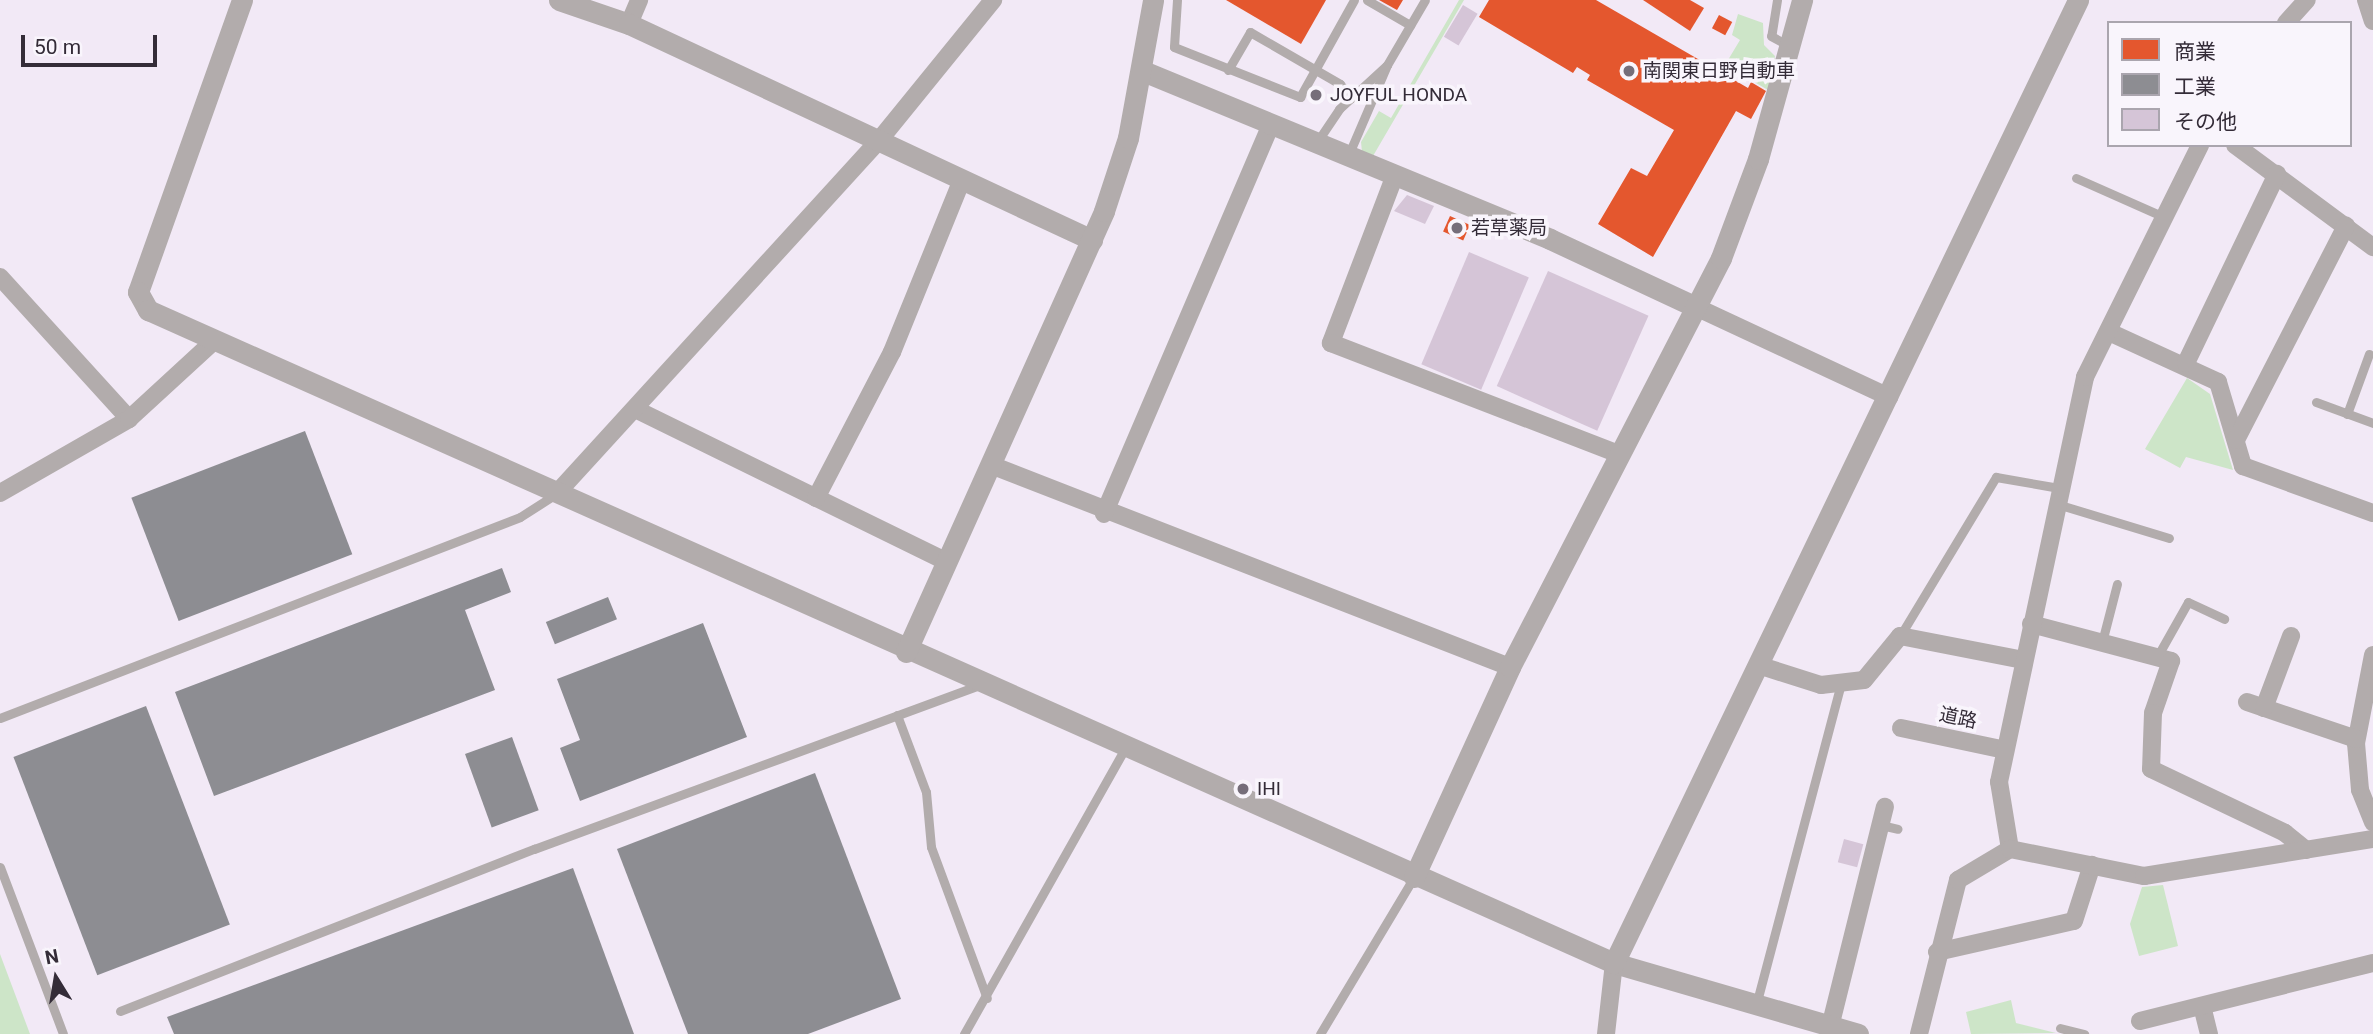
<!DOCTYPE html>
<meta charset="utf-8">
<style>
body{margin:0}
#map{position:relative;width:2373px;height:1034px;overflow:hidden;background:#f2e9f6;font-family:Roboto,"Noto Sans JP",sans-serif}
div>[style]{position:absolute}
.green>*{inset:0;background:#cde5c8}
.shops>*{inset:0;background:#e4572e;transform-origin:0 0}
.industry>*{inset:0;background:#8d8d92;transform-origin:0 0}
.building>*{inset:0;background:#d5c5d7;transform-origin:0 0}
.service>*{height:9px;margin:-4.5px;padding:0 4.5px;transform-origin:4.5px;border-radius:4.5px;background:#b2acac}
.minor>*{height:18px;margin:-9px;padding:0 9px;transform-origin:9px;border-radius:9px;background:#b2acac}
.tertiary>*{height:21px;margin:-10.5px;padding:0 10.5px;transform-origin:10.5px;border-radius:10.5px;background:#b2acac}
.dots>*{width:19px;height:19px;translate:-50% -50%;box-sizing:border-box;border:4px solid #f9f5fc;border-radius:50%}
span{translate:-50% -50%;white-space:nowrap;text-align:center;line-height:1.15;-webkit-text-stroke:7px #f9f5fc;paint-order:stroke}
.poi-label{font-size:19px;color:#342c38}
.left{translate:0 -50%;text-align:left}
.street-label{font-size:19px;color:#342c38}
.legend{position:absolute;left:2107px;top:21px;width:245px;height:126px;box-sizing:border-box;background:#f9f5fc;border:2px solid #aaa5ae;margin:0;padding:9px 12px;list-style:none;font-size:21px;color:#342c38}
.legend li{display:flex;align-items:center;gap:14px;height:35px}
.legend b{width:35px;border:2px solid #aaa5ae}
.north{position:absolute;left:21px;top:943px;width:70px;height:70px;-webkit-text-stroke:5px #f9f5fc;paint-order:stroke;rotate:349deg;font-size:19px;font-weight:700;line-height:28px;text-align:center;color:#342c38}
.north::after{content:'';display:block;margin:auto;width:24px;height:32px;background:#342c38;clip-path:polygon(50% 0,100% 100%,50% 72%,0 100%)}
.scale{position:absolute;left:21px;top:35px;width:136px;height:32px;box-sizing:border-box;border:4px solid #342c38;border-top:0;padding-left:9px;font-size:21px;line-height:24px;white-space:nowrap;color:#342c38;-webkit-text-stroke:5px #f9f5fc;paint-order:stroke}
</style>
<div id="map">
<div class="green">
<div style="clip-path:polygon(1459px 0,1464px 0,1373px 156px,1362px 152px,1361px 142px,1379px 111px,1391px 118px)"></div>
<div style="clip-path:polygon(1738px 14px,1763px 23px,1764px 45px,1775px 56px,1768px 90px,1725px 65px,1740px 40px,1732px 35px)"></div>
<div style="clip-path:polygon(2187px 378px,2210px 394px,2233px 470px,2186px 457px,2180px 468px,2145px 449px)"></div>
<div style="clip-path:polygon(2163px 885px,2178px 946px,2139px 956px,2130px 924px,2142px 887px)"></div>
<div style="clip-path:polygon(0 954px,30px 1034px,0 1034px)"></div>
<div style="clip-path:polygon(2011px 1000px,2016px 1023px,2056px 1033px,1971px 1034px,1966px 1012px)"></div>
</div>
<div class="shops">
<div style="clip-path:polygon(1226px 0,1326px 0,1301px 44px)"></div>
<div style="clip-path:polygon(1379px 0,1403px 0,1397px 10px)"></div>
<div style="clip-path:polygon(1489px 0,1596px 0,1748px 88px,1751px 82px,1766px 91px,1751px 119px,1736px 111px,1653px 257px,1598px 224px,1631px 168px,1647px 176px,1674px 130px,1587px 80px,1590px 75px,1577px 67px,1573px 73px,1479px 17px)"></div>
<div style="clip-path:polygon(1643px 0,1690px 0,1704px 8px,1690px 31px)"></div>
<div style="left:1719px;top:15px;width:15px;height:15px;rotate:28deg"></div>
<div style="left:1450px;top:216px;width:22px;height:17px;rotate:24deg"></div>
</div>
<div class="industry">
<div style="left:305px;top:431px;width:132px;height:186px;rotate:69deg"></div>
<div style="clip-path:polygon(502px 568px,511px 592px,465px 610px,495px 690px,214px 796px,175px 692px)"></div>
<div style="left:608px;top:597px;width:24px;height:67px;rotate:68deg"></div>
<div style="clip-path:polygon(703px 623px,747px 737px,580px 801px,560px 748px,580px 740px,557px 679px)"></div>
<div style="left:146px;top:706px;width:234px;height:142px;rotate:69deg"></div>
<div style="left:512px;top:737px;width:78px;height:50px;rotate:70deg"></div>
<div style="clip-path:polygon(815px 773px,901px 999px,808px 1034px,688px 1034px,617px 849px)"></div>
<div style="clip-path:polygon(573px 868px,634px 1034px,174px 1034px,167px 1017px)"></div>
</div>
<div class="building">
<div style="left:1463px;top:5px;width:17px;height:37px;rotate:31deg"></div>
<div style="clip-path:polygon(1407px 195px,1434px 206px,1425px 224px,1394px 211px)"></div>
<div style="left:1469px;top:252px;width:65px;height:122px;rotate:23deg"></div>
<div style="left:1548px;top:271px;width:110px;height:126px;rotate:24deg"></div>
<div style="left:1844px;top:839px;width:20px;height:24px;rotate:15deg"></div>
</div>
<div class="service">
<div style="left:1177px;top:0;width:47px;rotate:93.7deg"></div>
<div style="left:1174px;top:47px;width:136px;rotate:21.6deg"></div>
<div style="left:1300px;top:97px;width:111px;rotate:-60.9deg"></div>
<div style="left:1367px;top:0;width:50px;rotate:30.2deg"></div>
<div style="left:1777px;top:0;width:36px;rotate:99deg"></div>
<div style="left:1771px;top:36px;width:21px;rotate:29deg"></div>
<div style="left:1228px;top:70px;width:44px;rotate:-59.9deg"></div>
<div style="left:1250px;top:32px;width:104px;rotate:30deg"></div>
<div style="left:1340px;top:84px;width:18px;rotate:52deg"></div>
<div style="left:1317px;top:142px;width:40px;rotate:-56deg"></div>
<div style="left:1339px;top:109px;width:65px;rotate:-42.5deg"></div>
<div style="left:1387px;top:65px;width:75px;rotate:-59.7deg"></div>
<div style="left:1348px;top:156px;width:99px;rotate:-66.8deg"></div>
<div style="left:2076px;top:178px;width:96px;rotate:23.9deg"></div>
<div style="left:2316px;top:402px;width:61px;rotate:20.2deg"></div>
<div style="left:2347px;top:414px;width:64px;rotate:-69.9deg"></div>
<div style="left:2057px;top:504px;width:117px;rotate:16.9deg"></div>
<div style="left:1900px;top:636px;width:186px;rotate:-58.9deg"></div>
<div style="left:1996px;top:477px;width:64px;rotate:9.9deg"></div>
<div style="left:2102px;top:642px;width:60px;rotate:-75.5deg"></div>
<div style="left:2157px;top:657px;width:63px;rotate:-60.6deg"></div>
<div style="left:2188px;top:602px;width:40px;rotate:25deg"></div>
<div style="left:897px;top:715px;width:82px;rotate:69.4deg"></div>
<div style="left:926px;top:792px;width:55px;rotate:84.8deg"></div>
<div style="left:931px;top:847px;width:161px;rotate:69.7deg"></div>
<div style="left:0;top:718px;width:557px;rotate:-21.13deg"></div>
<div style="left:520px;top:517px;width:43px;rotate:-32.6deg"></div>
<div style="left:1881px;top:825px;width:17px;rotate:13deg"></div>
<div style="left:0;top:867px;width:178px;rotate:69.3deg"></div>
<div style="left:1756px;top:1005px;width:332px;rotate:-75.2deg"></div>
<div style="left:120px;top:1011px;width:445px;rotate:-21.4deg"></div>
<div style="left:534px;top:849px;width:474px;rotate:-20.2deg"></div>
<div style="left:2060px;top:1028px;width:25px;rotate:14deg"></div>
<div style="left:964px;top:1034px;width:328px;rotate:-60.6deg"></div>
<div style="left:1320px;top:1034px;width:183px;rotate:-59.1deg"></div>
</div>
<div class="minor">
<div style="left:2366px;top:0;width:22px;rotate:72deg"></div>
<div style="left:2286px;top:23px;width:31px;rotate:-48deg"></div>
<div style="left:629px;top:24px;width:26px;rotate:-67deg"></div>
<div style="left:2235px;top:145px;width:172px;rotate:36.5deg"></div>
<div style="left:1395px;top:175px;width:180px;rotate:110.9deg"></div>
<div style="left:1331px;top:343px;width:308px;rotate:21.1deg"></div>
<div style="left:0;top:277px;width:192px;rotate:47.7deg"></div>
<div style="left:1698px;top:308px;width:211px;rotate:25deg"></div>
<div style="left:2109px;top:332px;width:120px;rotate:24.6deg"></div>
<div style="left:2218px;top:382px;width:88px;rotate:73.4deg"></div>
<div style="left:2243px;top:466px;width:138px;rotate:19.9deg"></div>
<div style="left:2186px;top:363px;width:210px;rotate:-64.3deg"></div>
<div style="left:635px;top:409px;width:347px;rotate:26.1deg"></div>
<div style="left:2236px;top:440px;width:241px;rotate:-62.8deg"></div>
<div style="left:991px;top:465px;width:557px;rotate:21.27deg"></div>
<div style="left:0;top:493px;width:149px;rotate:-29.8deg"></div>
<div style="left:129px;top:419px;width:117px;rotate:-42.6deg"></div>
<div style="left:557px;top:493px;width:481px;rotate:-47.6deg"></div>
<div style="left:881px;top:138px;width:178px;rotate:-50.9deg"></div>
<div style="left:816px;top:498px;width:165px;rotate:-62.5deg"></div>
<div style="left:892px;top:352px;width:186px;rotate:-67.9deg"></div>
<div style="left:1104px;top:514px;width:424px;rotate:-66.8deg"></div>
<div style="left:2031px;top:624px;width:145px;rotate:14.8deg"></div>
<div style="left:2171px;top:661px;width:55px;rotate:109.1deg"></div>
<div style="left:2153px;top:713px;width:56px;rotate:92deg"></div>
<div style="left:2151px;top:769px;width:148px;rotate:25.5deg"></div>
<div style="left:2285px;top:833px;width:27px;rotate:39deg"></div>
<div style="left:2373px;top:655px;width:90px;rotate:100.9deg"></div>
<div style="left:2356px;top:743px;width:47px;rotate:85.1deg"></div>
<div style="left:2360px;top:790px;width:35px;rotate:68deg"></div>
<div style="left:1758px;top:665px;width:66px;rotate:17.6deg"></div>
<div style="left:1821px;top:685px;width:43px;rotate:-6.6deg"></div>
<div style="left:1864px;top:680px;width:57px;rotate:-50.7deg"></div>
<div style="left:1900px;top:636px;width:125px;rotate:11deg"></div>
<div style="left:2247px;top:702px;width:115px;rotate:18.7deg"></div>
<div style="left:2264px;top:708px;width:77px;rotate:-69.4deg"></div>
<div style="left:1901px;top:728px;width:106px;rotate:11.9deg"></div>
<div style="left:2010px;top:849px;width:68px;rotate:-99.3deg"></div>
<div style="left:1999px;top:782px;width:414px;rotate:-78deg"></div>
<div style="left:2085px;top:377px;width:259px;rotate:-63.6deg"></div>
<div style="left:1937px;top:952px;width:140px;rotate:-12.8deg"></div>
<div style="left:2074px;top:921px;width:59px;rotate:-72.2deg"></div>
<div style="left:2202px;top:1006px;width:29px;rotate:76deg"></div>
<div style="left:2140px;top:1021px;width:240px;rotate:-14deg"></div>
<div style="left:1830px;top:1027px;width:227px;rotate:-76deg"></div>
<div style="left:1606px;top:1034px;width:71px;rotate:-83.6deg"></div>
<div style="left:1919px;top:1034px;width:159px;rotate:-75.8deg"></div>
<div style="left:1958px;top:880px;width:61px;rotate:-30.8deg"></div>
<div style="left:2010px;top:849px;width:137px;rotate:11.4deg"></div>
<div style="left:2144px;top:876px;width:232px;rotate:-9.2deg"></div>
</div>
<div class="tertiary">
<div style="left:242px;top:0;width:310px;rotate:109.6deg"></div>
<div style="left:138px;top:292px;width:21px;rotate:61deg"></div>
<div style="left:148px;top:310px;width:1605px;rotate:24.01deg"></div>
<div style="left:1614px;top:963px;width:254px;rotate:16.2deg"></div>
<div style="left:559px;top:0;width:74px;rotate:18.9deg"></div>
<div style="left:629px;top:24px;width:511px;rotate:25.01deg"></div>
<div style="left:1143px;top:71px;width:440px;rotate:22.4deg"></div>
<div style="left:1550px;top:239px;width:163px;rotate:25deg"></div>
<div style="left:906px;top:652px;width:483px;rotate:-65.8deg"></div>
<div style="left:1104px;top:211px;width:77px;rotate:-71.8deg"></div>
<div style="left:1128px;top:138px;width:140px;rotate:-79.7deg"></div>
<div style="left:1414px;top:877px;width:231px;rotate:-65.4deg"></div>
<div style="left:1510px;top:667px;width:460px;rotate:-62.7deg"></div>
<div style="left:1721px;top:258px;width:106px;rotate:-69.5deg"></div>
<div style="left:1758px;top:159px;width:165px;rotate:-74.5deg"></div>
<div style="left:1614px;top:963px;width:1069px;rotate:-64.27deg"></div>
</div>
<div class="dots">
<div style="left:1629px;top:71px;background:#766e7a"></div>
<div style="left:1316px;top:95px;background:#766e7a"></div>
<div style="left:1457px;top:228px;background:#766e7a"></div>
<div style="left:1243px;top:789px;background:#766e7a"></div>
</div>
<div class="poi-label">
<span class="left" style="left:1643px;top:71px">南関東日野自動車</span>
<span class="left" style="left:1330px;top:95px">JOYFUL HONDA</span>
<span class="left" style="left:1471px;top:228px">若草薬局</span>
<span class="left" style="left:1257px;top:789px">IHI</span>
</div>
<div class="street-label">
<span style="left:1958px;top:718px;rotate:12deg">道路</span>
</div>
<ul class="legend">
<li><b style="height:19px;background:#e4572e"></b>商業</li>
<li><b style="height:19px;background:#8d8d92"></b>工業</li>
<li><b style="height:19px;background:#d5c5d7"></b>その他</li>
</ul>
<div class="north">N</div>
<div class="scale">50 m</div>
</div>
